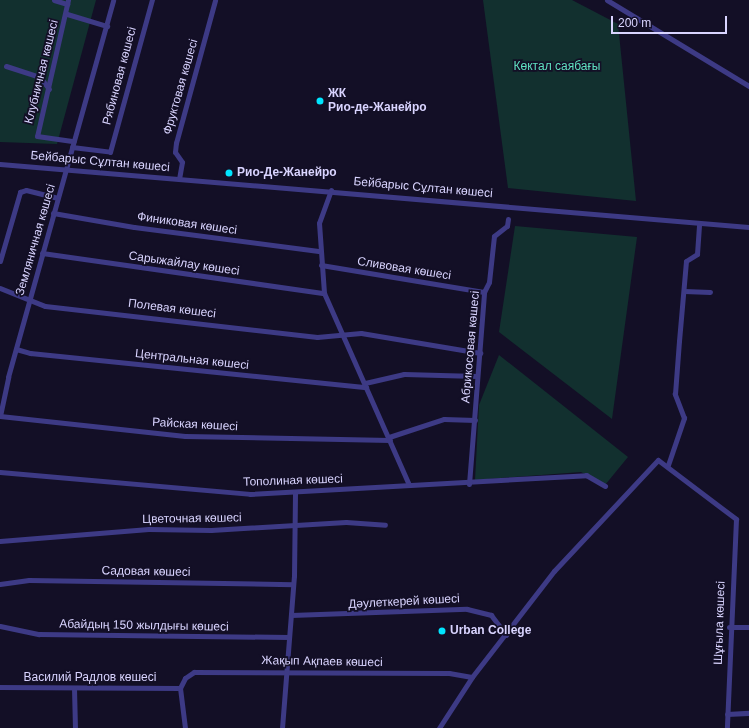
<!DOCTYPE html>
<meta charset="utf-8">
<style>
body{margin:0}
#map{position:relative;width:749px;height:728px;overflow:hidden;background:#130f26;font-family:Helvetica,sans-serif}
div>[style]{position:absolute}
.green>*{inset:0;background:#12302f}
.minor>*{height:5px;margin:-2.5px;padding:0 2.5px;transform-origin:2.5px;border-radius:2.5px;background:#3d3a85}
.dots>*{width:11px;height:11px;translate:-50% -50%;box-sizing:border-box;border:2px solid #130f26;border-radius:50%}
span{translate:-50% -50%;white-space:nowrap;text-align:center;line-height:1.15;-webkit-text-stroke:3.5px #130f26;paint-order:stroke}
.park-label{font-size:12px;color:#5fe0c0}
.street-label{font-size:12px;color:#d9d4ff}
.poi-label{font-size:12px;color:#d9d4ff;font-weight:700}
.left{translate:0 -50%;text-align:left}
.scale{position:absolute;left:611px;top:16px;width:116px;height:18px;box-sizing:border-box;border:2px solid #d9d4ff;border-top:0;padding-left:5px;font-size:12px;line-height:14px;white-space:nowrap;color:#d9d4ff;-webkit-text-stroke:3px #130f26;paint-order:stroke}
</style>
<div id="map">
<div class="green">
<div style="clip-path:polygon(0 0,96px 0,57px 144px,0 142px)"></div>
<div style="clip-path:polygon(483px 0,572px 0,618px 24px,636px 201px,508px 188px)"></div>
<div style="clip-path:polygon(515px 226px,637px 237px,612px 419px,499px 332px)"></div>
<div style="clip-path:polygon(499px 355px,628px 457px,605px 485px,581px 472px,475px 480px,479px 405px)"></div>
</div>
<div class="minor">
<div style="left:54px;top:0;width:14px;rotate:17deg"></div>
<div style="left:68px;top:0;width:139px;rotate:102.8deg"></div>
<div style="left:37px;top:136px;width:37px;rotate:8deg"></div>
<div style="left:607px;top:0;width:166px;rotate:31.2deg"></div>
<div style="left:67px;top:14px;width:42px;rotate:16.7deg"></div>
<div style="left:6px;top:66px;width:36px;rotate:18deg"></div>
<div style="left:40px;top:77px;width:15px;rotate:53deg"></div>
<div style="left:72px;top:147px;width:38px;rotate:7deg"></div>
<div style="left:110px;top:152px;width:158px;rotate:-74.6deg"></div>
<div style="left:0;top:164px;width:752px;rotate:4.81deg"></div>
<div style="left:179px;top:179px;width:17px;rotate:-80deg"></div>
<div style="left:182px;top:162px;width:12px;rotate:-125deg"></div>
<div style="left:175px;top:152px;width:9px;rotate:-84deg"></div>
<div style="left:176px;top:143px;width:148px;rotate:-74.7deg"></div>
<div style="left:331px;top:190px;width:35px;rotate:110deg"></div>
<div style="left:319px;top:223px;width:70px;rotate:85.9deg"></div>
<div style="left:324px;top:293px;width:210px;rotate:66.1deg"></div>
<div style="left:53px;top:213px;width:82px;rotate:9.8deg"></div>
<div style="left:134px;top:227px;width:186px;rotate:7.4deg"></div>
<div style="left:42px;top:253px;width:285px;rotate:8.1deg"></div>
<div style="left:0;top:261px;width:72px;rotate:-73.8deg"></div>
<div style="left:20px;top:192px;width:6px;rotate:-18deg"></div>
<div style="left:26px;top:190px;width:32px;rotate:14deg"></div>
<div style="left:321px;top:265px;width:165px;rotate:9.4deg"></div>
<div style="left:0;top:288px;width:48px;rotate:21.8deg"></div>
<div style="left:45px;top:306px;width:274px;rotate:6.5deg"></div>
<div style="left:317px;top:337px;width:44px;rotate:-5.2deg"></div>
<div style="left:361px;top:333px;width:121px;rotate:9.5deg"></div>
<div style="left:684px;top:291px;width:26px;rotate:2deg"></div>
<div style="left:16px;top:349px;width:15px;rotate:16deg"></div>
<div style="left:30px;top:353px;width:338px;rotate:5.8deg"></div>
<div style="left:365px;top:383px;width:40px;rotate:-13deg"></div>
<div style="left:404px;top:374px;width:73px;rotate:1.6deg"></div>
<div style="left:0;top:416px;width:40px;rotate:-78deg"></div>
<div style="left:8px;top:377px;width:391px;rotate:-74.4deg"></div>
<div style="left:0;top:416px;width:186px;rotate:6.2deg"></div>
<div style="left:185px;top:436px;width:205px;rotate:1.1deg"></div>
<div style="left:389px;top:437px;width:58px;rotate:-18.1deg"></div>
<div style="left:444px;top:419px;width:31px;rotate:2deg"></div>
<div style="left:668px;top:465px;width:50px;rotate:-71.2deg"></div>
<div style="left:684px;top:418px;width:26px;rotate:-111deg"></div>
<div style="left:675px;top:394px;width:53px;rotate:-85.7deg"></div>
<div style="left:679px;top:341px;width:80px;rotate:-85deg"></div>
<div style="left:686px;top:261px;width:13px;rotate:-32deg"></div>
<div style="left:697px;top:254px;width:31px;rotate:-86deg"></div>
<div style="left:0;top:472px;width:251px;rotate:5deg"></div>
<div style="left:250px;top:494px;width:337px;rotate:-3.2deg"></div>
<div style="left:586px;top:475px;width:22px;rotate:30deg"></div>
<div style="left:469px;top:484px;width:193px;rotate:-85.5deg"></div>
<div style="left:484px;top:292px;width:11px;rotate:-63deg"></div>
<div style="left:489px;top:282px;width:46px;rotate:-83.8deg"></div>
<div style="left:494px;top:236px;width:16px;rotate:-38deg"></div>
<div style="left:507px;top:226px;width:7px;rotate:-82deg"></div>
<div style="left:0;top:541px;width:149px;rotate:-4.6deg"></div>
<div style="left:149px;top:529px;width:62px;rotate:0.9deg"></div>
<div style="left:211px;top:530px;width:135px;rotate:-3.4deg"></div>
<div style="left:346px;top:522px;width:39px;rotate:4deg"></div>
<div style="left:0;top:584px;width:29px;rotate:-8deg"></div>
<div style="left:29px;top:580px;width:264px;rotate:0.9deg"></div>
<div style="left:291px;top:615px;width:176px;rotate:-2deg"></div>
<div style="left:467px;top:609px;width:25px;rotate:14deg"></div>
<div style="left:491px;top:615px;width:25px;rotate:53deg"></div>
<div style="left:0;top:626px;width:40px;rotate:12deg"></div>
<div style="left:39px;top:634px;width:250px;rotate:0.7deg"></div>
<div style="left:729px;top:627px;width:20px"></div>
<div style="left:0;top:687px;width:180px;rotate:0.3deg"></div>
<div style="left:74px;top:688px;width:40px;rotate:88.6deg"></div>
<div style="left:727px;top:714px;width:22px;rotate:-3deg"></div>
<div style="left:185px;top:728px;width:40px;rotate:-97.1deg"></div>
<div style="left:180px;top:688px;width:11px;rotate:-63deg"></div>
<div style="left:185px;top:678px;width:11px;rotate:-34deg"></div>
<div style="left:194px;top:672px;width:255px;rotate:0.2deg"></div>
<div style="left:449px;top:673px;width:23px;rotate:10deg"></div>
<div style="left:282px;top:728px;width:152px;rotate:-85.5deg"></div>
<div style="left:294px;top:576px;width:84px;rotate:-89.3deg"></div>
<div style="left:439px;top:728px;width:61px;rotate:-57.1deg"></div>
<div style="left:472px;top:677px;width:134px;rotate:-52.3deg"></div>
<div style="left:554px;top:571px;width:152px;rotate:-46.9deg"></div>
<div style="left:658px;top:460px;width:98px;rotate:37.1deg"></div>
<div style="left:736px;top:519px;width:209px;rotate:92.5deg"></div>
</div>
<div class="dots">
<div style="left:320px;top:101px;background:#00e5ff"></div>
<div style="left:229px;top:173px;background:#00e5ff"></div>
<div style="left:442px;top:631px;background:#00e5ff"></div>
</div>
<div class="park-label">
<span style="left:557px;top:67px">Көктал саябағы</span>
</div>
<div class="street-label">
<span style="left:42px;top:72px;rotate:-76deg">Клубничная көшесі</span>
<span style="left:120px;top:76px;rotate:-75deg">Рябиновая көшесі</span>
<span style="left:181px;top:87px;rotate:-74deg">Фруктовая көшесі</span>
<span style="left:100px;top:162px;rotate:5deg">Бейбарыс Сұлтан көшесі</span>
<span style="left:423px;top:188px;rotate:5deg">Бейбарыс Сұлтан көшесі</span>
<span style="left:187px;top:224px;rotate:8deg">Финиковая көшесі</span>
<span style="left:36px;top:240px;rotate:-74deg">Земляничная көшесі</span>
<span style="left:184px;top:264px;rotate:8deg">Сарыжайлау көшесі</span>
<span style="left:404px;top:269px;rotate:9deg">Сливовая көшесі</span>
<span style="left:172px;top:309px;rotate:7deg">Полевая көшесі</span>
<span style="left:471px;top:347px;rotate:-85deg">Абрикосовая көшесі</span>
<span style="left:192px;top:360px;rotate:6deg">Центральная көшесі</span>
<span style="left:195px;top:425px;rotate:3deg">Райская көшесі</span>
<span style="left:293px;top:481px;rotate:-2deg">Тополиная көшесі</span>
<span style="left:192px;top:519px;rotate:-1deg">Цветочная көшесі</span>
<span style="left:146px;top:572px;rotate:1deg">Садовая көшесі</span>
<span style="left:404px;top:602px;rotate:-3deg">Дәулеткерей көшесі</span>
<span style="left:720px;top:623px;rotate:-88deg">Шұғыла көшесі</span>
<span style="left:144px;top:626px;rotate:1deg">Абайдың 150 жылдығы көшесі</span>
<span style="left:322px;top:662px;rotate:1deg">Жақып Ақпаев көшесі</span>
<span style="left:90px;top:678px">Василий Радлов көшесі</span>
</div>
<div class="poi-label">
<span class="left" style="left:328px;top:101px">ЖК<br>Рио-де-Жанейро</span>
<span class="left" style="left:237px;top:173px">Рио-Де-Жанейро</span>
<span class="left" style="left:450px;top:631px">Urban College</span>
</div>
<div class="scale">200 m</div>
</div>
